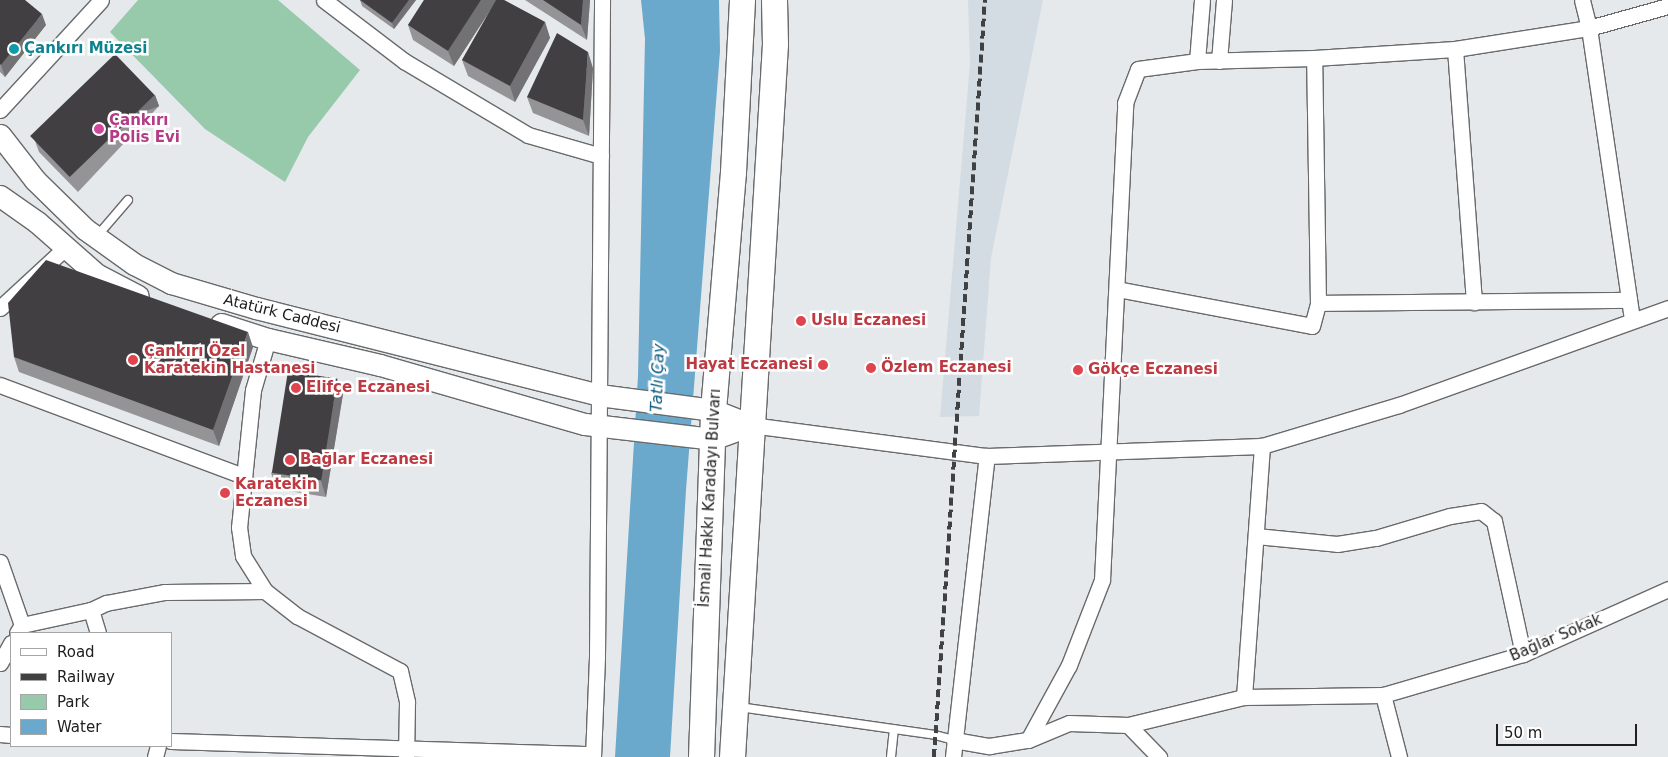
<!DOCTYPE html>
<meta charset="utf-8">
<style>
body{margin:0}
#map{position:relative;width:1668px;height:757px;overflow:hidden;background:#e6e9eb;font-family:"DejaVu Sans",sans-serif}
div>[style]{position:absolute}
.built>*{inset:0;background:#d3dce3}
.green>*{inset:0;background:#97c9ab}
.water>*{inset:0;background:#6aa8cc}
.roads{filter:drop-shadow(1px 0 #686a6c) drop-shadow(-1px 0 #686a6c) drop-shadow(0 1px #686a6c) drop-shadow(0 -1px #686a6c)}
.service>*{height:8px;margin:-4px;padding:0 4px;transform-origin:4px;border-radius:4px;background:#fff}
.minor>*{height:15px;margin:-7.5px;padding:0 7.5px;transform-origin:7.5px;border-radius:7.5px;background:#fff}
.secondary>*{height:21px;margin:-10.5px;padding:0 10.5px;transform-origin:10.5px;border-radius:10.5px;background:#fff}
.trunk>*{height:25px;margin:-12.5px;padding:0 12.5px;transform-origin:12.5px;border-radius:12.5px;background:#fff}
.rail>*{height:4px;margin-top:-2px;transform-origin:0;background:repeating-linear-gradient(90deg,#404142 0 8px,transparent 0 12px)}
.wall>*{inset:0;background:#949496}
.shaded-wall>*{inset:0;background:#727274;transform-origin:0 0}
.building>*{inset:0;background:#413f41;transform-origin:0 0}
.dots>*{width:14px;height:14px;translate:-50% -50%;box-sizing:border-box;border:2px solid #fff;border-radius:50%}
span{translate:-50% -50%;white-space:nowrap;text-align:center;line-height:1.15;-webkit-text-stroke:5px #fff;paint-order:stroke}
.culture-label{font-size:15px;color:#0d838f;font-weight:700}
.left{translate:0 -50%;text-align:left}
.hotel-label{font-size:15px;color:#b23c85;font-weight:700}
.street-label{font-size:15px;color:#202021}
.health-label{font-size:15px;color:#be3a42;font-weight:700}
.right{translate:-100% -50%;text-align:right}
.water-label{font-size:16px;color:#0b5a7e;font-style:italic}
.legend{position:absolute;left:10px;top:632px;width:162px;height:115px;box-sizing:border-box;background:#fff;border:1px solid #a6a6a6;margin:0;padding:6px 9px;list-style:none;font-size:15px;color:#202021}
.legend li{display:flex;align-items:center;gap:10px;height:25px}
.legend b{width:25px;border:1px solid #a6a6a6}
.scale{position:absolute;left:1496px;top:724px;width:141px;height:22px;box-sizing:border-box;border:2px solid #202021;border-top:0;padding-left:6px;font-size:15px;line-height:18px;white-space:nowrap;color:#202021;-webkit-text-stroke:4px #fff;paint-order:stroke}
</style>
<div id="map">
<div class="built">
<div style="clip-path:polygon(968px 0,1043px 0,991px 258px,979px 416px,940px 417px,970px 63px)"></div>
</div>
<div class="green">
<div style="clip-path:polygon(138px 0,278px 0,360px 70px,308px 137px,285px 182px,205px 129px,110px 32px)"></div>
</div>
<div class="water">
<div style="clip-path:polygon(641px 0,719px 0,720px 51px,686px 490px,670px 757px,615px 757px,638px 376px,645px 39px)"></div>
</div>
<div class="roads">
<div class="service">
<div style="left:98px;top:235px;width:46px;rotate:-49.4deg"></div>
<div style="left:739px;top:707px;width:198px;rotate:8.1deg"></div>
<div style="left:935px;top:735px;width:20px;rotate:15deg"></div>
<div style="left:891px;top:757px;width:28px;rotate:-84deg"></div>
</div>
<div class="minor">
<div style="left:324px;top:0;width:101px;rotate:37.3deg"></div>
<div style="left:404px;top:61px;width:144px;rotate:30.8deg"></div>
<div style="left:528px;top:135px;width:76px;rotate:16deg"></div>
<div style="left:1582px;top:0;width:29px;rotate:76deg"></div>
<div style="left:1589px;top:28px;width:295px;rotate:81.6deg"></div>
<div style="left:1455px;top:49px;width:254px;rotate:85.7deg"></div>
<div style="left:1197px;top:61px;width:61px;rotate:-85.3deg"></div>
<div style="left:1219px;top:61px;width:61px;rotate:-85.3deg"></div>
<div style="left:0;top:110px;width:149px;rotate:-47.4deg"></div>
<div style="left:1117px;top:289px;width:198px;rotate:10.7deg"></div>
<div style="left:1312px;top:326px;width:24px;rotate:-75deg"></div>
<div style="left:1318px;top:303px;width:245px;rotate:-90.9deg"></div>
<div style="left:1318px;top:303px;width:311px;rotate:-0.6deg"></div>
<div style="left:0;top:308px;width:87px;rotate:-42.7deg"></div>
<div style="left:268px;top:339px;width:53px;rotate:106.4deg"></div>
<div style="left:253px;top:390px;width:138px;rotate:95.8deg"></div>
<div style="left:239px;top:527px;width:29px;rotate:82deg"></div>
<div style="left:243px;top:556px;width:41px;rotate:57.8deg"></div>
<div style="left:265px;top:591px;width:41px;rotate:38deg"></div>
<div style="left:297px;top:616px;width:117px;rotate:28.1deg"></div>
<div style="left:400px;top:671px;width:32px;rotate:77deg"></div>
<div style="left:407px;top:702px;width:55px;rotate:91deg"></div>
<div style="left:0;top:385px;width:260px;rotate:20.5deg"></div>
<div style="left:751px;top:425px;width:238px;rotate:7.5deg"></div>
<div style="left:987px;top:456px;width:275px;rotate:-2.1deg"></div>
<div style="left:1262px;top:446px;width:143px;rotate:-16.7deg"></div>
<div style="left:1399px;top:405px;width:286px;rotate:-19.8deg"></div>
<div style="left:1256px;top:536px;width:81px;rotate:5.6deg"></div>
<div style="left:1337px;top:544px;width:39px;rotate:-9deg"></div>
<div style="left:1376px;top:538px;width:77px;rotate:-16.6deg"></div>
<div style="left:1450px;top:516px;width:31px;rotate:-9deg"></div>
<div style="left:1481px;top:511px;width:16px;rotate:38deg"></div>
<div style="left:1494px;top:521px;width:136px;rotate:77.7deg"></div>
<div style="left:0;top:562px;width:67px;rotate:70.8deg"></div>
<div style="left:91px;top:610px;width:24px;rotate:73deg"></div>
<div style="left:17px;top:633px;width:9px;rotate:-58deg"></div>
<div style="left:22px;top:625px;width:71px;rotate:-12.3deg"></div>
<div style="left:91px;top:610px;width:17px;rotate:-25deg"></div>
<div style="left:106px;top:603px;width:60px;rotate:-10.6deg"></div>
<div style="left:165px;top:592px;width:100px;rotate:-0.6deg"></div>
<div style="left:0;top:663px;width:23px;rotate:-61deg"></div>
<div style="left:1383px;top:695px;width:64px;rotate:75.5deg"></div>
<div style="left:1244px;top:697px;width:252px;rotate:-85.9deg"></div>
<div style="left:1128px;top:725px;width:119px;rotate:-13.6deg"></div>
<div style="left:1244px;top:697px;width:139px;rotate:-0.8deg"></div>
<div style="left:1383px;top:695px;width:146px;rotate:-16.3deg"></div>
<div style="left:1523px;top:654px;width:159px;rotate:-24.1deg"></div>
<div style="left:0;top:734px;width:11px;rotate:5deg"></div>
<div style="left:954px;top:740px;width:36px;rotate:10deg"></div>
<div style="left:989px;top:746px;width:39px;rotate:-9deg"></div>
<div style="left:1028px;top:740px;width:44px;rotate:-22.5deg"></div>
<div style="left:1069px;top:723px;width:59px;rotate:1.9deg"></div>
<div style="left:1128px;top:725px;width:45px;rotate:45.9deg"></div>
<div style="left:1028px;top:740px;width:85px;rotate:-61.3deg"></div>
<div style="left:1069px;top:665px;width:91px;rotate:-68.8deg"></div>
<div style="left:1102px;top:580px;width:478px;rotate:-87.2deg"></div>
<div style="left:1125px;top:103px;width:36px;rotate:-69deg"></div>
<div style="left:1138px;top:69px;width:60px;rotate:-7.7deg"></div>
<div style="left:1197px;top:61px;width:117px;rotate:-1.5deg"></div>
<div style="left:1314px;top:58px;width:141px;rotate:-3.7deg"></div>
<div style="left:1455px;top:49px;width:136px;rotate:-8.9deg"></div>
<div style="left:1589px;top:28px;width:82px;rotate:-15.6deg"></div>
<div style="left:171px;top:741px;width:422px;rotate:1.8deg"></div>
<div style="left:155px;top:757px;width:11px;rotate:-75deg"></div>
<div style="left:593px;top:757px;width:100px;rotate:-87.7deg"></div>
<div style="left:597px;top:657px;width:657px;rotate:-89.56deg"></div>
<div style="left:953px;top:757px;width:303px;rotate:-83.6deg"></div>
</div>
<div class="secondary">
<div style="left:0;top:135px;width:57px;rotate:52.1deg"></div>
<div style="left:35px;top:180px;width:70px;rotate:44.4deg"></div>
<div style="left:85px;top:229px;width:60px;rotate:35.5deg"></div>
<div style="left:134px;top:264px;width:42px;rotate:27.2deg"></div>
<div style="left:171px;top:283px;width:89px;rotate:16.4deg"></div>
<div style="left:256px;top:308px;width:354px;rotate:14.2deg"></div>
<div style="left:599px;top:395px;width:115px;rotate:7.5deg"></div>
<div style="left:713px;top:410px;width:41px;rotate:21.5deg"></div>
<div style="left:0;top:196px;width:45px;rotate:35.1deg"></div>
<div style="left:37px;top:222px;width:79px;rotate:41.4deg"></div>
<div style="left:96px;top:274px;width:47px;rotate:27.6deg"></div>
<div style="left:221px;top:324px;width:49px;rotate:17.7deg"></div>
<div style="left:268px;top:339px;width:115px;rotate:13.1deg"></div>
<div style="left:380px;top:365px;width:213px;rotate:16.1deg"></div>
<div style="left:585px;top:424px;width:128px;rotate:6.7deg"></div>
<div style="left:712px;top:439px;width:41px;rotate:-19.7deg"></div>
</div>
<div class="trunk">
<div style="left:701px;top:757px;width:347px;rotate:-88deg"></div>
<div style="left:713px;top:410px;width:239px;rotate:-85.2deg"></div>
<div style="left:733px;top:172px;width:172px;rotate:-87deg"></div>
<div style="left:732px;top:757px;width:714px;rotate:-86.55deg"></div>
<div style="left:775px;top:44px;width:44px;rotate:-91.3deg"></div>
</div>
</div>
<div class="rail">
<div style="left:934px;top:757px;width:759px;rotate:-86.15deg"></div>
</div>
<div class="wall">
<div style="clip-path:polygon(0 0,46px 25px,5px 77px,0 72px)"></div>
<div style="clip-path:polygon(360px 0,416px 0,394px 29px,362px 6px)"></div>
<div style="clip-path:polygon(424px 0,504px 0,545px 22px,550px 38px,515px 102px,468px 76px,462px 60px,488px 14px,454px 66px,413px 40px,408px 25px)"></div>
<div style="clip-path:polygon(525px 0,590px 0,587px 40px)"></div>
<div style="clip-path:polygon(593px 68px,589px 136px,533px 113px,527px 97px)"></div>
<div style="clip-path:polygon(155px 95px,159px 106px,78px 192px,39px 152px,35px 141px)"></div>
<div style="clip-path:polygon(253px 347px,219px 446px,19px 372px,14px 357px)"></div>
<div style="clip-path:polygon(343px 394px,326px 497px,277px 489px,271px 473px)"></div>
</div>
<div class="shaded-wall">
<div style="clip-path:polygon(409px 0,416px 0,394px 29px,392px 23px)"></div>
<div style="clip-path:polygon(481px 0,496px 0,496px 1px,454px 66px,448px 51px)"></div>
<div style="clip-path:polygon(583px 0,590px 0,587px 40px,581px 25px)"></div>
<div style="clip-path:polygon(42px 14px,46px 25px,5px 77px,1px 65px)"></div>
<div style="clip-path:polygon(545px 22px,550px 38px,515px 102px,510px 86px)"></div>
<div style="clip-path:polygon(588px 52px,593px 68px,589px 136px,583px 120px)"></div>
<div style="left:155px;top:95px;width:12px;height:118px;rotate:70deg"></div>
<div style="clip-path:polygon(248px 332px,253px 347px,219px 446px,213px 430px)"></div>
<div style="clip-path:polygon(337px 379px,343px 394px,326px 497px,321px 481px)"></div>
</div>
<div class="building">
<div style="clip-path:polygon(0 0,25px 0,42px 14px,1px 65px,0 64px)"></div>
<div style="clip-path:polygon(360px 0,409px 0,392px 23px)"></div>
<div style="clip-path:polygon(424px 0,481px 0,448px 51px,408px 25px)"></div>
<div style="clip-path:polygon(496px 0,504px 0,545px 22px,510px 86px,462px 60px)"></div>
<div style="clip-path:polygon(543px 0,583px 0,581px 25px)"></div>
<div style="clip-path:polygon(557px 33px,588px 52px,583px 120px,527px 97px)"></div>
<div style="left:115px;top:54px;width:57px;height:118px;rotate:46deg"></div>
<div style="clip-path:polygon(46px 260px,248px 332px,213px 430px,14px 357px,8px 303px)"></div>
<div style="left:288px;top:371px;width:50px;height:103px;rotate:9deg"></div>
</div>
<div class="dots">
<div style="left:14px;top:49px;background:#0f9aa8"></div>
<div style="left:99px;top:129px;background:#d1479c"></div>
<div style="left:801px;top:321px;background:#e0444e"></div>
<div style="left:133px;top:360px;background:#e0444e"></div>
<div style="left:823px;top:365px;background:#e0444e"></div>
<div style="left:871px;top:368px;background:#e0444e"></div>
<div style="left:1078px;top:370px;background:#e0444e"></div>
<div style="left:296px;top:388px;background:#e0444e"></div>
<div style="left:290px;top:460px;background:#e0444e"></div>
<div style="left:225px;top:493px;background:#e0444e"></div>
</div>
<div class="culture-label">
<span class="left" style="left:24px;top:49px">Çankırı Müzesi</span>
</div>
<div class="hotel-label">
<span class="left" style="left:109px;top:129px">Çankırı<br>Polis Evi</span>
</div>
<div class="street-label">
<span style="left:282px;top:314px;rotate:14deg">Atatürk Caddesi</span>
<span style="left:710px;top:498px;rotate:-87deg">İsmail Hakkı Karadayı Bulvarı</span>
<span style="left:1556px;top:638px;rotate:-23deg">Bağlar Sokak</span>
</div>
<div class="health-label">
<span class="left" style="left:811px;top:321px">Uslu Eczanesi</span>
<span class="left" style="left:144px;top:360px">Çankırı Özel<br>Karatekin Hastanesi</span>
<span class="right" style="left:813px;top:365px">Hayat Eczanesi</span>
<span class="left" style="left:881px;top:368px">Özlem Eczanesi</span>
<span class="left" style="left:1088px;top:370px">Gökçe Eczanesi</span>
<span class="left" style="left:306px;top:388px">Elifçe Eczanesi</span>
<span class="left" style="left:300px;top:460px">Bağlar Eczanesi</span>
<span class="left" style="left:235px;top:493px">Karatekin<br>Eczanesi</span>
</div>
<div class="water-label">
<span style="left:658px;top:378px;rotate:-88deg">Tatlı Çay</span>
</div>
<ul class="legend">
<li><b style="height:6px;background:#fff"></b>Road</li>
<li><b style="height:6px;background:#404142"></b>Railway</li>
<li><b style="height:14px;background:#97c9ab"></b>Park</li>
<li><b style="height:14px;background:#6aa8cc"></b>Water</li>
</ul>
<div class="scale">50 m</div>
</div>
